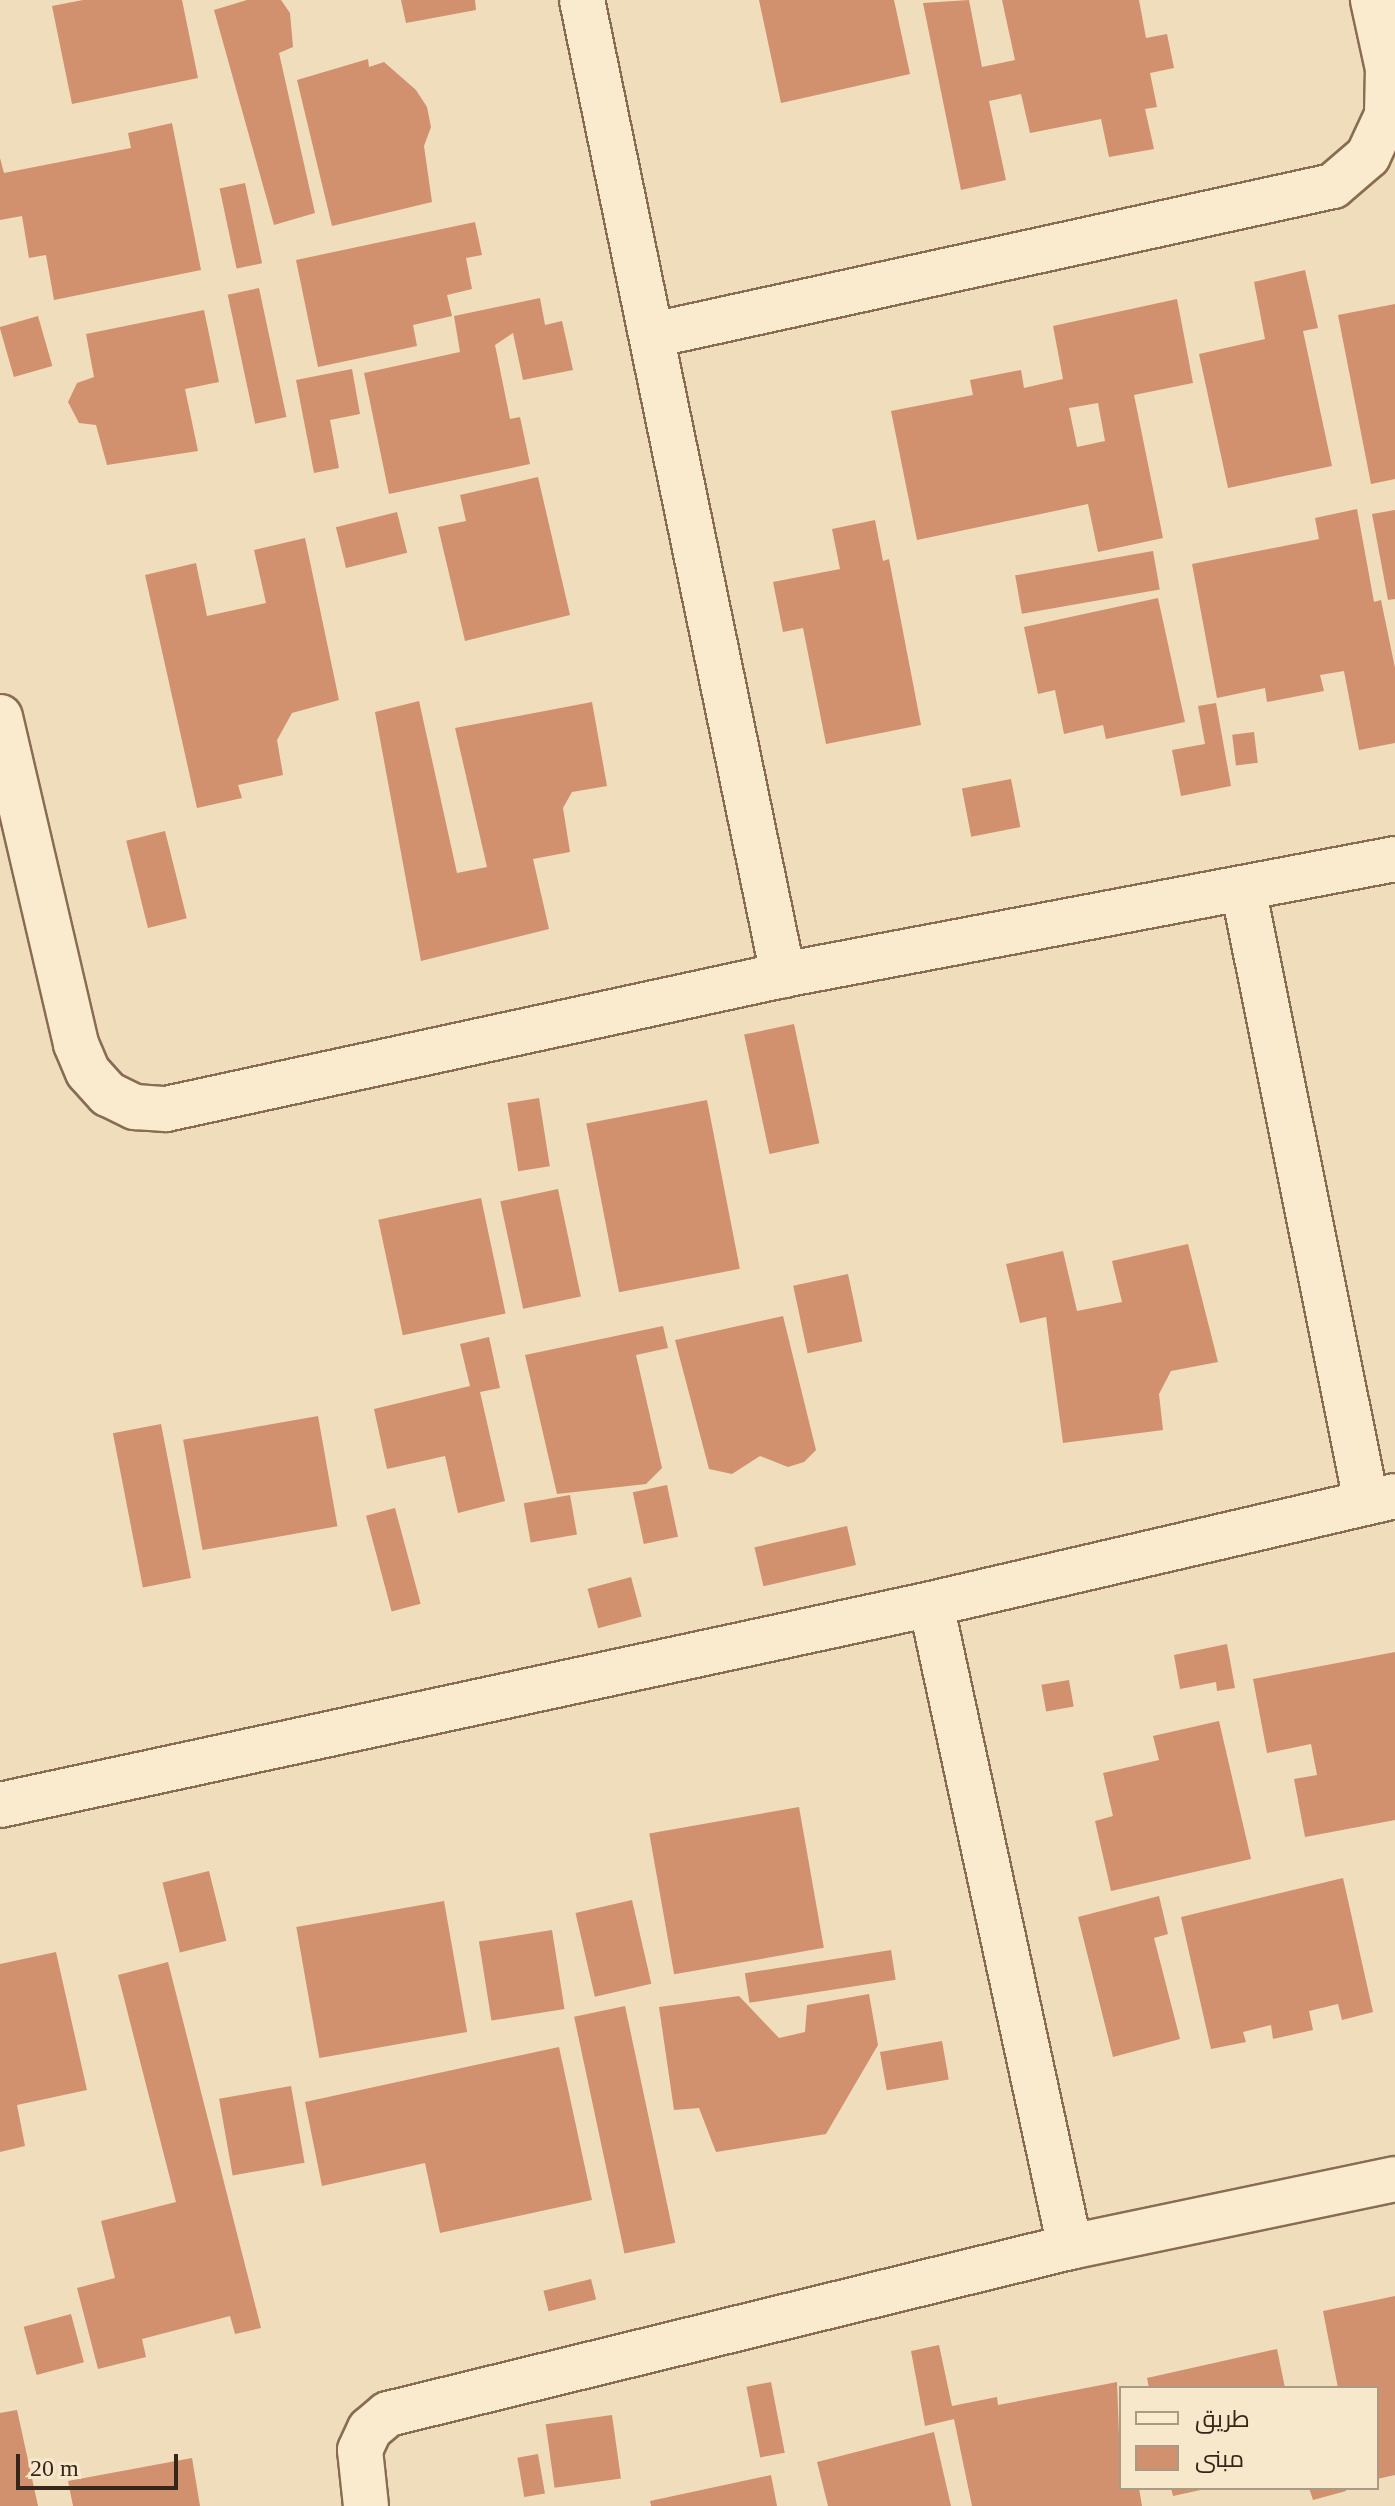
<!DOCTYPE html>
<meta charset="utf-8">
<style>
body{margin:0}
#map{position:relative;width:1395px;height:2506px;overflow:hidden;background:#f0ddbb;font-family:"Times New Roman",Cairo,serif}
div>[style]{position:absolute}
.building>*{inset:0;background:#d1916e;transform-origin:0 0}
.roads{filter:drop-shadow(2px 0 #886c54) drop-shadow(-2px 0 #886c54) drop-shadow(0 2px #886c54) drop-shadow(0 -2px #886c54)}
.minor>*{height:44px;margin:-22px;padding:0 22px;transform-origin:22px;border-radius:22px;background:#fbebce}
span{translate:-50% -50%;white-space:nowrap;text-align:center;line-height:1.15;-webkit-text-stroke:8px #f7e8cb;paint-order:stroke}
.legend{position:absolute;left:1119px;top:2386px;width:260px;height:104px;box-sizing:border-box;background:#f7e8cb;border:2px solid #aa9a84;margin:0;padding:10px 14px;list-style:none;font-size:24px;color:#36261a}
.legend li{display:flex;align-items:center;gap:16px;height:40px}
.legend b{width:40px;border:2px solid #aa9a84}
.scale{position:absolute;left:16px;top:2454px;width:162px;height:36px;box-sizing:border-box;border:4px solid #36261a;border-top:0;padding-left:10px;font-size:24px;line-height:28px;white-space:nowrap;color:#36261a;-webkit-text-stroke:6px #f7e8cb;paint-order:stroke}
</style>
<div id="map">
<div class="building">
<div style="clip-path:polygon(83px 0,182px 0,198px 78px,72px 104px,52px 6px)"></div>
<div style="clip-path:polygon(247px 0,281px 0,290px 13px,293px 47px,279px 53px,315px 213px,274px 225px,214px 10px)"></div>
<div style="clip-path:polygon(401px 0,475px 0,476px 10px,406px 23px)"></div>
<div style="clip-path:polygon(759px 0,894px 0,910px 74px,781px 103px)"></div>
<div style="clip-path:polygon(969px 0,982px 67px,1015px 60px,1002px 0,1139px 0,1146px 38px,1167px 34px,1174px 68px,1150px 73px,1157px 107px,1145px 109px,1154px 149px,1109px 157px,1101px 119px,1030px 133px,1021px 94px,989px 101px,1006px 180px,961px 190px,923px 3px)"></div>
<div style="clip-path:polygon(368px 59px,369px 67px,384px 62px,416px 90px,427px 107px,431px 127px,424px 146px,432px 202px,332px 226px,297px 80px)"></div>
<div style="clip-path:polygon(172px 123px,201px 270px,54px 300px,46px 255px,29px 258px,22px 216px,0 220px,0 158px,4px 173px,131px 148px,128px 133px)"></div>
<div style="left:245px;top:183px;width:82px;height:26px;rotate:78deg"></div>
<div style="clip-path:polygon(475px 222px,482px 255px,466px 258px,472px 289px,447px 295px,452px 316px,413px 325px,417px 346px,318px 367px,296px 260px)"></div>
<div style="clip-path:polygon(1305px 270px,1318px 328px,1303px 331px,1332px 466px,1228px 488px,1199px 354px,1265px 339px,1254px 282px)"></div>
<div style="left:259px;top:288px;width:132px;height:32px;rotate:78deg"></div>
<div style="clip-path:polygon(540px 298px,545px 325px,562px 321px,573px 370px,523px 380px,513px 333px,495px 345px,510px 419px,520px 417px,530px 464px,389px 494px,364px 373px,460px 352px,454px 316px)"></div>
<div style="clip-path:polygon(evenodd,1177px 299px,1193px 383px,1134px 395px,1163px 538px,1098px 552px,1088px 504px,917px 540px,891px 411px,973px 395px,970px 380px,1021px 370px,1024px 388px,1063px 379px,1053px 326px,1177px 299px,1098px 403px,1105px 441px,1077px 447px,1069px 408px,1098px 403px)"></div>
<div style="clip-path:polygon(1395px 304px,1395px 479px,1371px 484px,1338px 315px)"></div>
<div style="clip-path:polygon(204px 310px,219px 382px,185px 389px,198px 451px,107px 465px,96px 425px,79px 423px,68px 402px,77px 383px,94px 377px,86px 334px)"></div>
<div style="left:38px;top:316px;width:52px;height:40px;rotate:74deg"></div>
<div style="clip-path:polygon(352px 369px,360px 414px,330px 420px,339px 468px,314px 473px,296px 380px)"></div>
<div style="clip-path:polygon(538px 477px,570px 615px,465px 641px,438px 527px,466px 521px,460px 495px)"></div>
<div style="clip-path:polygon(1357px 509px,1374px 602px,1381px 600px,1395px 668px,1395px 743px,1359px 750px,1344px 671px,1320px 675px,1324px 691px,1267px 702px,1265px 688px,1217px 698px,1192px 564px,1319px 539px,1315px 518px)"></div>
<div style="clip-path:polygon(1395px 510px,1395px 599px,1388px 600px,1372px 514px)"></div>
<div style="left:397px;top:512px;width:42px;height:63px;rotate:76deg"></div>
<div style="clip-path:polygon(875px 520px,883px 561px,889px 559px,921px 725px,826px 744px,803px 628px,783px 632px,773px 582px,840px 569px,832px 529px)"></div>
<div style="clip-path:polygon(305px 538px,339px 700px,292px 713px,277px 740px,283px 775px,238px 785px,242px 798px,197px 808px,145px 575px,196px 563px,207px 616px,266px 603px,254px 550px)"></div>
<div style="left:1153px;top:551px;width:39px;height:140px;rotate:80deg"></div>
<div style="clip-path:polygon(1158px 598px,1185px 722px,1106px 739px,1103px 725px,1064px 734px,1055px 690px,1038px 694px,1024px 627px)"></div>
<div style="clip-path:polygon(419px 701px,457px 873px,487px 867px,455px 728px,592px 702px,607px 786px,572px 792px,563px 808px,570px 852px,533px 859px,549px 929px,421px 961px,375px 712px)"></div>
<div style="clip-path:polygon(1216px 703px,1231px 786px,1181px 796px,1172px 750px,1205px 744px,1198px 706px)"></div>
<div style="left:1254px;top:732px;width:31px;height:22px;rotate:83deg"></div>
<div style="left:1011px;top:779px;width:49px;height:50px;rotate:79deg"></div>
<div style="left:165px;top:831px;width:90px;height:40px;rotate:76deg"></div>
<div style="left:794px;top:1024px;width:122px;height:51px;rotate:78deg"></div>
<div style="left:539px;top:1098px;width:69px;height:32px;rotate:81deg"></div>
<div style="left:707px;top:1100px;width:172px;height:123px;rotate:79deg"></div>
<div style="left:558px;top:1189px;width:110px;height:59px;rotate:78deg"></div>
<div style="left:481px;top:1198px;width:118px;height:105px;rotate:78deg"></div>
<div style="clip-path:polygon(1188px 1244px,1218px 1362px,1171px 1371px,1159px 1394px,1163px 1430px,1063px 1443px,1046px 1317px,1020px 1323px,1006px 1264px,1063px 1251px,1077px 1311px,1122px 1302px,1112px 1261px)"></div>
<div style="left:848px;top:1274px;width:69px;height:56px;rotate:78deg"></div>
<div style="clip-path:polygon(783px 1316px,816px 1450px,804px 1462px,788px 1467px,760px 1456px,732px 1474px,709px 1469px,675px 1340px)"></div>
<div style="clip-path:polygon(663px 1326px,668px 1348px,636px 1355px,662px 1468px,646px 1484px,557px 1494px,525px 1355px)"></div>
<div style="clip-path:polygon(489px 1337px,500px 1388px,480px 1392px,505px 1501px,458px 1513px,445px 1456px,387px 1469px,374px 1409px,470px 1386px,460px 1344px)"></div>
<div style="left:318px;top:1416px;width:112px;height:137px;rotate:80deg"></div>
<div style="left:161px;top:1424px;width:157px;height:49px;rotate:79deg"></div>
<div style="left:667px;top:1485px;width:53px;height:35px;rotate:78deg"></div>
<div style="left:570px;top:1495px;width:40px;height:47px;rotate:80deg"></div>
<div style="left:395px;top:1508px;width:99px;height:30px;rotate:75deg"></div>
<div style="left:847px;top:1526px;width:40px;height:95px;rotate:77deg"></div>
<div style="left:631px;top:1577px;width:41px;height:45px;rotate:75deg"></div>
<div style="clip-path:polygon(1227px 1644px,1235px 1688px,1217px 1691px,1216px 1682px,1180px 1689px,1174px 1655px)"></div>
<div style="clip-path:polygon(1395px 1652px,1395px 1820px,1305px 1837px,1294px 1779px,1317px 1775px,1311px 1744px,1267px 1753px,1253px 1679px)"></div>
<div style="left:1069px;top:1680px;width:27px;height:28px;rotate:80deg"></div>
<div style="clip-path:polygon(1219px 1721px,1251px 1859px,1111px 1891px,1095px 1821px,1113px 1816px,1103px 1773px,1159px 1760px,1153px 1736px)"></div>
<div style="left:799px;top:1807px;width:143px;height:152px;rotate:80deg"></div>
<div style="left:209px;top:1871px;width:72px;height:48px;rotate:76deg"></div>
<div style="clip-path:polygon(1343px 1878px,1373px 2012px,1342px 2020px,1338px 2004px,1309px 2011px,1313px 2030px,1273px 2039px,1271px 2025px,1243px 2032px,1246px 2042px,1211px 2049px,1181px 1917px)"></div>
<div style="clip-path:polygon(1159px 1896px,1168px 1934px,1154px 1938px,1180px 2039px,1113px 2057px,1078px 1917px)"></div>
<div style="left:632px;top:1900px;width:86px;height:58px;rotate:77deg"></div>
<div style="left:444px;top:1901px;width:133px;height:150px;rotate:80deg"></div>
<div style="left:552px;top:1930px;width:80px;height:74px;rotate:81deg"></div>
<div style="left:891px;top:1950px;width:30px;height:148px;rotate:81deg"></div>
<div style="clip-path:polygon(56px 1952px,87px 2090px,17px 2105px,25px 2146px,0 2152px,0 1964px)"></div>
<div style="clip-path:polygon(168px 1962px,261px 2328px,235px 2334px,230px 2316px,142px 2339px,146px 2357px,98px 2369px,77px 2288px,115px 2278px,101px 2221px,176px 2202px,118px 1975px)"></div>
<div style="clip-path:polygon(869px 1994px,878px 2045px,826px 2134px,716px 2152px,699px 2108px,674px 2110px,659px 2007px,739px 1996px,779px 2038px,805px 2032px,807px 2005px)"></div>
<div style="left:625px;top:2006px;width:242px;height:52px;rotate:78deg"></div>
<div style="left:942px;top:2041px;width:39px;height:63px;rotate:80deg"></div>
<div style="clip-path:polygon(559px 2047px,592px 2200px,440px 2233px,425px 2163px,322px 2186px,305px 2102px)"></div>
<div style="left:291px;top:2086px;width:78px;height:73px;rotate:80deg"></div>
<div style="left:591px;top:2279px;width:21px;height:49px;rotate:76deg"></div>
<div style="clip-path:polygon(1395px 2296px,1395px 2475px,1377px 2479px,1377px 2388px,1338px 2388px,1323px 2311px)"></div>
<div style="left:71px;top:2314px;width:50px;height:49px;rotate:75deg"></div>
<div style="clip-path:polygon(939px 2345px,952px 2406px,997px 2397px,998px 2405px,1117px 2382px,1121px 2488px,1139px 2488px,1142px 2506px,972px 2506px,954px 2419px,925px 2426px,911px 2351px)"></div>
<div style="clip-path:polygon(1277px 2349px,1285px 2388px,1149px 2388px,1147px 2378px)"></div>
<div style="left:771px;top:2382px;width:72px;height:25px;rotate:79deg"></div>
<div style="clip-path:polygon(17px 2410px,38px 2506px,0 2506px,0 2413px)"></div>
<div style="left:612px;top:2415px;width:64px;height:67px;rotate:82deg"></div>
<div style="clip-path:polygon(934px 2432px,951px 2506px,828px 2506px,817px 2462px)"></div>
<div style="left:538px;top:2454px;width:40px;height:21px;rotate:80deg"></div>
<div style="clip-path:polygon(192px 2458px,200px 2506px,73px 2506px,68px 2481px)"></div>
<div style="clip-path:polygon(771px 2475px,777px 2506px,651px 2506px,650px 2501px)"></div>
<div style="clip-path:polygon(1171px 2488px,1205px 2488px,1205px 2489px,1173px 2496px)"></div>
<div style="clip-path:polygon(1309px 2488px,1346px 2488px,1346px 2491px,1313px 2500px)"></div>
</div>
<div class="roads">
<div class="minor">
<div style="left:582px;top:0;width:996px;rotate:78.35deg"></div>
<div style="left:653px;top:335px;width:696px;rotate:-12.36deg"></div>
<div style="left:1333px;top:186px;width:46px;rotate:-40.6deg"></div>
<div style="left:1368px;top:156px;width:45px;rotate:-65.1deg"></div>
<div style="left:1387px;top:115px;width:46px;rotate:-88.8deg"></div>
<div style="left:1388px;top:69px;width:71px;rotate:-102.3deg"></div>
<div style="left:0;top:717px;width:336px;rotate:76.9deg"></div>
<div style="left:76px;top:1044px;width:30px;rotate:67deg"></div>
<div style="left:88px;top:1072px;width:30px;rotate:48deg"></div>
<div style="left:108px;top:1094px;width:30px;rotate:26deg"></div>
<div style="left:135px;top:1107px;width:31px;rotate:4deg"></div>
<div style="left:166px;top:1109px;width:631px;rotate:-12.25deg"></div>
<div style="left:783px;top:975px;width:623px;rotate:-10.73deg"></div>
<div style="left:1243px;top:888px;width:625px;rotate:78.65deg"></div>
<div style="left:931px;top:1604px;width:658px;rotate:77.8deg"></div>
<div style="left:0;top:1805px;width:952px;rotate:-12.18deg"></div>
<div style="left:931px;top:1604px;width:476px;rotate:-13.1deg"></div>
<div style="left:366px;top:2506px;width:56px;rotate:-96.1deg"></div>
<div style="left:360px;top:2450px;width:23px;rotate:-65deg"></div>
<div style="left:370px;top:2429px;width:23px;rotate:-40deg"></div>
<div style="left:388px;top:2414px;width:702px;rotate:-13.76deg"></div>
<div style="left:1070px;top:2247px;width:332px;rotate:-11.8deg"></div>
</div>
</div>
<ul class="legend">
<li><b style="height:10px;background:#fbebce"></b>طريق</li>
<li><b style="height:22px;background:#d1916e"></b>مبنى</li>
</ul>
<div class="scale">20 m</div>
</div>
